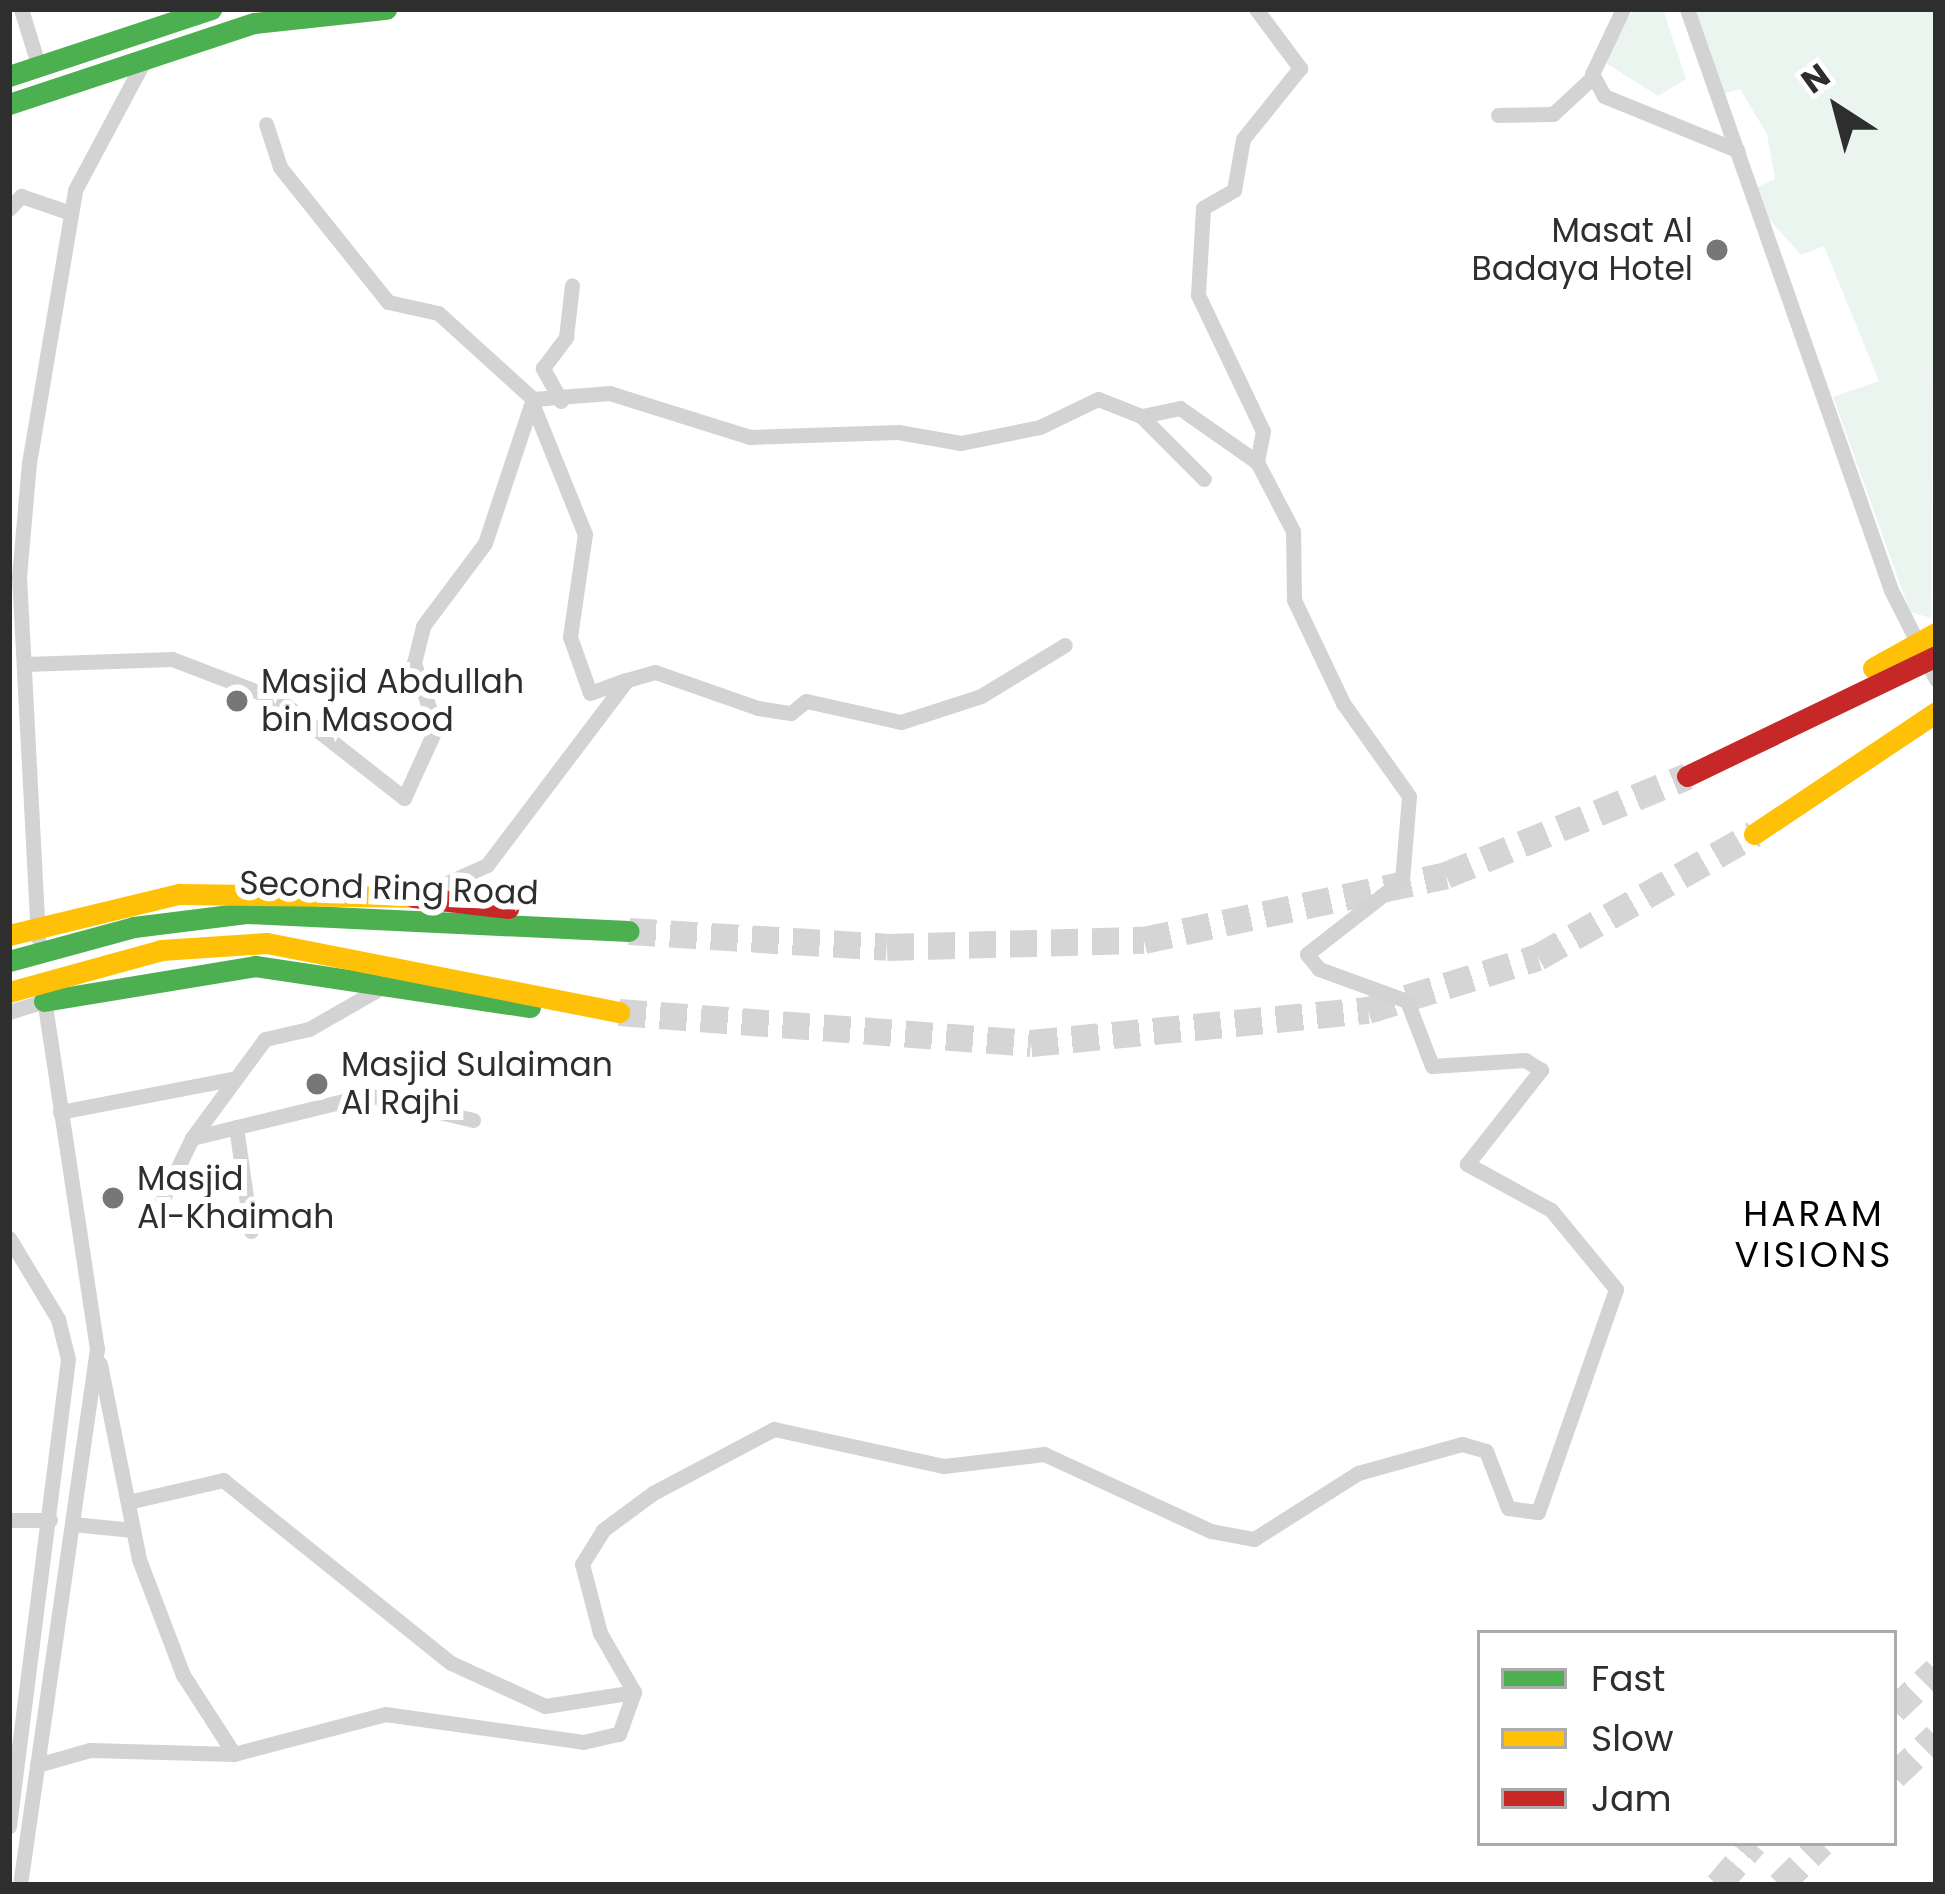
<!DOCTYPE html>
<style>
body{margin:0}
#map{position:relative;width:1945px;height:1894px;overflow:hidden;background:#fff;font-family:Poppins,sans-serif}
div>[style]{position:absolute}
.green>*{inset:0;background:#ebf5f0}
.highway-tunnel>*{height:27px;margin-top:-13.5px;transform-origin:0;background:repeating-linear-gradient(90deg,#d5d5d5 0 27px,transparent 0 41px)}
.street>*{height:15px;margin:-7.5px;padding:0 7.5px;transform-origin:7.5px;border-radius:7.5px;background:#d3d3d3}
.fast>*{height:21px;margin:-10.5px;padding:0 10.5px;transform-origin:10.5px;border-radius:10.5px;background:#4caf50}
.slow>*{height:21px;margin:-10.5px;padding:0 10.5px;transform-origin:10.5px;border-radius:10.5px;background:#ffc107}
.jam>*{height:21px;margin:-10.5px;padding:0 10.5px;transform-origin:10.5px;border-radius:10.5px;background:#c62828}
.dots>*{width:33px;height:33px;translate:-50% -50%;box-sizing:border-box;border:6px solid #fff;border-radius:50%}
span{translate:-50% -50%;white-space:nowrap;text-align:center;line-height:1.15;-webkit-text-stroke:12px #fff;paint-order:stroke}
.poi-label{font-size:33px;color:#2e2e2e}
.right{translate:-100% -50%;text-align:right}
.left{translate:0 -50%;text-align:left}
.street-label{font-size:33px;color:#2e2e2e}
.neighbourhood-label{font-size:36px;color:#000;letter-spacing:3px}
.frame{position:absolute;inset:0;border:12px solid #2e2e2e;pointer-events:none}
.legend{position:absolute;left:1477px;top:1630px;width:420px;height:216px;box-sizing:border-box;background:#fff;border:3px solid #ababab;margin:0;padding:15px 21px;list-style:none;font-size:36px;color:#2e2e2e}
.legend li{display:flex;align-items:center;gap:24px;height:60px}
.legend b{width:60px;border:3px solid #ababab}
.north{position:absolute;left:1777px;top:48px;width:120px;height:120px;-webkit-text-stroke:9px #fff;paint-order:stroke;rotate:324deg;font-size:33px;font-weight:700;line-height:48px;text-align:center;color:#2e2e2e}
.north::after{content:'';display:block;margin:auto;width:42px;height:54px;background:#2e2e2e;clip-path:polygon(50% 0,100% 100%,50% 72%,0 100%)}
</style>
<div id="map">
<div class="green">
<div style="clip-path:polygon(1634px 9px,1663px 9px,1686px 79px,1658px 96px,1601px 60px)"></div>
<div style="clip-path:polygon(1686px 9px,1936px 9px,1931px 618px,1910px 612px,1833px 397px,1879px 381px,1824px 246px,1801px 255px,1761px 210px,1755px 188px,1775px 179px,1767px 134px,1740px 89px,1719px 95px)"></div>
</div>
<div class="highway-tunnel">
<div style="left:629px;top:931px;width:258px;rotate:3.5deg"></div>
<div style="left:887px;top:947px;width:257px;rotate:-1.6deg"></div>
<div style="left:1144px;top:940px;width:309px;rotate:-12.1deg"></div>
<div style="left:1446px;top:875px;width:261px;rotate:-22.3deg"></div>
<div style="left:619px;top:1012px;width:413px;rotate:4.3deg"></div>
<div style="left:1031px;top:1043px;width:339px;rotate:-5.6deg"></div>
<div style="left:1368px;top:1010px;width:178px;rotate:-17.3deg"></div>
<div style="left:1538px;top:957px;width:249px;rotate:-29.7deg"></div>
<div style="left:1894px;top:1710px;width:58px;rotate:-43.6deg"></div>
<div style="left:1894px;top:1776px;width:58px;rotate:-43.6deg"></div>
<div style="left:1718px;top:1885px;width:55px;rotate:-49.4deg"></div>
<div style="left:1780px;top:1885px;width:59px;rotate:-45deg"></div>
</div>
<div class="street">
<div style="left:21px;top:9px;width:58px;rotate:72.8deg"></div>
<div style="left:1256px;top:9px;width:74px;rotate:53.3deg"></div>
<div style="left:1300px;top:68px;width:91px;rotate:128.8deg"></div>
<div style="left:1243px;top:139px;width:52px;rotate:100deg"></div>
<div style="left:1234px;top:190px;width:36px;rotate:150deg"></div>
<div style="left:1203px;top:208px;width:87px;rotate:93.3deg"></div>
<div style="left:1198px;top:295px;width:151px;rotate:64.5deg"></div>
<div style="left:1263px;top:431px;width:32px;rotate:101deg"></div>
<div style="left:1623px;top:9px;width:72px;rotate:115.5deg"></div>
<div style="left:1592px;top:74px;width:25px;rotate:61deg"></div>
<div style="left:1604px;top:96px;width:144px;rotate:22.1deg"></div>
<div style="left:1687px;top:9px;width:616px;rotate:70.65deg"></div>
<div style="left:1891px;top:590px;width:100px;rotate:63.2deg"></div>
<div style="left:1498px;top:115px;width:55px;rotate:-1deg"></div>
<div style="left:1553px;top:114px;width:54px;rotate:-42.8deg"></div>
<div style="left:9px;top:209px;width:18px;rotate:-47deg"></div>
<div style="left:21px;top:196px;width:53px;rotate:18.8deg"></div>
<div style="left:561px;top:401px;width:38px;rotate:-119deg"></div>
<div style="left:543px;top:368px;width:39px;rotate:-53deg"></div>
<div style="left:566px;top:337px;width:52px;rotate:-83.4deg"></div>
<div style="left:534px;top:408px;width:136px;rotate:68deg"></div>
<div style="left:585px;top:534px;width:104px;rotate:98.3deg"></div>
<div style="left:570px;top:637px;width:59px;rotate:70.3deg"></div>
<div style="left:590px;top:693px;width:37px;rotate:-20deg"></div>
<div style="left:1141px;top:416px;width:89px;rotate:45deg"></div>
<div style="left:26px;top:664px;width:146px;rotate:-2deg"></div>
<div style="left:172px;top:659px;width:115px;rotate:21deg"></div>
<div style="left:279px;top:700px;width:159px;rotate:38.1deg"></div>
<div style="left:404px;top:798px;width:77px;rotate:-65.4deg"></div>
<div style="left:436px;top:728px;width:69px;rotate:-108.7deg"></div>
<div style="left:414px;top:663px;width:38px;rotate:-76deg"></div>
<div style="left:423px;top:626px;width:104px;rotate:-53.2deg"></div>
<div style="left:485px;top:543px;width:152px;rotate:-71.6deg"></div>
<div style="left:422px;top:894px;width:71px;rotate:-24deg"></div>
<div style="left:487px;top:865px;width:232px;rotate:-52.9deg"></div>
<div style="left:627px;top:680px;width:29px;rotate:-16deg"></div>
<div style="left:655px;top:672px;width:109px;rotate:19.3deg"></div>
<div style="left:758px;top:708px;width:33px;rotate:9deg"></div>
<div style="left:791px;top:713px;width:19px;rotate:-39deg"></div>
<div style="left:806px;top:701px;width:97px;rotate:12.5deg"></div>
<div style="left:901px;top:722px;width:84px;rotate:-18deg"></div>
<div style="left:981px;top:696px;width:98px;rotate:-31.3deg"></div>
<div style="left:38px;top:938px;width:361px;rotate:-93deg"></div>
<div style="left:19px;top:577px;width:114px;rotate:-85deg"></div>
<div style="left:29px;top:463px;width:277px;rotate:-80.4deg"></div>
<div style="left:75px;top:190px;width:146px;rotate:-61.9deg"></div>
<div style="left:9px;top:1012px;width:37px;rotate:-17deg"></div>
<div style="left:60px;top:1112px;width:174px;rotate:-10.9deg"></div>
<div style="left:236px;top:1127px;width:105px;rotate:81.8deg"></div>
<div style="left:192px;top:1138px;width:181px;rotate:-13.7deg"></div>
<div style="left:368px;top:1095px;width:108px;rotate:13.4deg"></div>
<div style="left:153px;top:1219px;width:90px;rotate:-64.3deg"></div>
<div style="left:192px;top:1138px;width:123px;rotate:-53.6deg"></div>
<div style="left:265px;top:1039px;width:45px;rotate:-12.8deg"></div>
<div style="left:309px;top:1029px;width:78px;rotate:-29.8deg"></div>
<div style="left:9px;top:1238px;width:95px;rotate:58.8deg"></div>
<div style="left:58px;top:1319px;width:41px;rotate:76deg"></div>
<div style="left:68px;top:1359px;width:471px;rotate:97.2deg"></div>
<div style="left:128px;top:1502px;width:98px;rotate:-13deg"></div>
<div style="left:223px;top:1480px;width:292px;rotate:38.8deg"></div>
<div style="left:451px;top:1663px;width:103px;rotate:24.6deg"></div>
<div style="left:545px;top:1706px;width:90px;rotate:-8.9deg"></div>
<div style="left:9px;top:1520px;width:41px"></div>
<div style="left:73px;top:1524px;width:60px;rotate:5.7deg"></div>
<div style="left:234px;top:1754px;width:156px;rotate:-14.8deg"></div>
<div style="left:385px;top:1714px;width:200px;rotate:8deg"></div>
<div style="left:583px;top:1742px;width:37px;rotate:-13deg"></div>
<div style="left:619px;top:1734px;width:45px;rotate:-70.3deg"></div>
<div style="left:634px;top:1692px;width:68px;rotate:-120deg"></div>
<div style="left:600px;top:1633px;width:71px;rotate:-104.6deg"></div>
<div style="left:582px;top:1564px;width:40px;rotate:-58deg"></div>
<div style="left:603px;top:1530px;width:62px;rotate:-36.5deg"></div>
<div style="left:653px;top:1493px;width:137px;rotate:-27.9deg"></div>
<div style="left:774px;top:1429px;width:174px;rotate:12.3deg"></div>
<div style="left:944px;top:1466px;width:101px;rotate:-6.8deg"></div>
<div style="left:1044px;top:1454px;width:184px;rotate:24.8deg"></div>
<div style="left:1211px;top:1531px;width:44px;rotate:10.5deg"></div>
<div style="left:1254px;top:1539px;width:123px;rotate:-32.4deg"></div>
<div style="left:1358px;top:1473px;width:108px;rotate:-15.6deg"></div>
<div style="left:1462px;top:1444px;width:25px;rotate:16deg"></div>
<div style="left:1486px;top:1451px;width:61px;rotate:68.9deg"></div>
<div style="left:1508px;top:1508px;width:30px;rotate:8deg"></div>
<div style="left:1538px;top:1512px;width:236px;rotate:-70.7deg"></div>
<div style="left:1616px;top:1289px;width:102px;rotate:-129.4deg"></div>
<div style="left:1551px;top:1210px;width:96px;rotate:-151.3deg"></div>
<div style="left:1467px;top:1164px;width:120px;rotate:-51.8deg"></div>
<div style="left:1541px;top:1070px;width:19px;rotate:-148deg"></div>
<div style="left:1525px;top:1060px;width:93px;rotate:176.3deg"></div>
<div style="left:1432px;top:1066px;width:70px;rotate:-111deg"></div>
<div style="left:1407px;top:1001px;width:94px;rotate:-160deg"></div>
<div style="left:1319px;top:969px;width:19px;rotate:-129deg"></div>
<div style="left:1307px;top:954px;width:120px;rotate:-37.9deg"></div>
<div style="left:1402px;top:880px;width:84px;rotate:-85.2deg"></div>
<div style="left:1409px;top:796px;width:114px;rotate:-125.4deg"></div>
<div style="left:1343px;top:703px;width:114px;rotate:-115.4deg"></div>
<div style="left:1294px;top:600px;width:69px;rotate:-90.8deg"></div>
<div style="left:1293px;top:531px;width:78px;rotate:-117.6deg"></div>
<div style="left:1257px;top:462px;width:94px;rotate:-145deg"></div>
<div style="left:1180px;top:408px;width:40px;rotate:168deg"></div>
<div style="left:1141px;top:416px;width:46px;rotate:-158.4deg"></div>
<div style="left:1098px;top:399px;width:64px;rotate:154.2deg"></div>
<div style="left:1040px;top:427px;width:81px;rotate:168.6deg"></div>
<div style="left:961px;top:443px;width:64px;rotate:-170.1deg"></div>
<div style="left:898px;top:432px;width:148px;rotate:178.1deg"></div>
<div style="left:750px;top:437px;width:147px;rotate:-162.6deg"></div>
<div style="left:610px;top:393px;width:77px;rotate:175.5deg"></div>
<div style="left:533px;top:399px;width:128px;rotate:-137.8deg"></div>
<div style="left:438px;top:313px;width:51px;rotate:-167.6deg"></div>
<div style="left:388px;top:302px;width:173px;rotate:-128.7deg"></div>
<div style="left:280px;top:167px;width:45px;rotate:-108deg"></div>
<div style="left:37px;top:1765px;width:55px;rotate:-15.8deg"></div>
<div style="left:90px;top:1750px;width:144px;rotate:1.6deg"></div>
<div style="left:234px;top:1754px;width:94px;rotate:-122.8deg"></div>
<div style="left:183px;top:1675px;width:124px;rotate:-110.8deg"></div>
<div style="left:139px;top:1559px;width:199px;rotate:-101.3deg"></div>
<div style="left:20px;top:1885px;width:542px;rotate:-81.83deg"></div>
<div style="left:97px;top:1349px;width:355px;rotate:-98.6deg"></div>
</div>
<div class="fast">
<div style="left:9px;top:76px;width:213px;rotate:-18.3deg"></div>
<div style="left:9px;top:104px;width:258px;rotate:-18.3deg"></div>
<div style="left:254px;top:23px;width:133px;rotate:-6.1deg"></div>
<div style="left:9px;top:961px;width:130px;rotate:-15.2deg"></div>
<div style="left:134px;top:927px;width:113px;rotate:-7.1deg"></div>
<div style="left:246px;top:913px;width:383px;rotate:2.7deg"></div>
<div style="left:44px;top:1001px;width:214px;rotate:-9.4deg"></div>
<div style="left:255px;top:966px;width:278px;rotate:8.5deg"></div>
</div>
<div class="slow">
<div style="left:1873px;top:668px;width:72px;rotate:-29.1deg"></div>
<div style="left:1754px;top:834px;width:219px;rotate:-33.8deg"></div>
<div style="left:9px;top:935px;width:175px;rotate:-13.6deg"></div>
<div style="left:179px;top:894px;width:235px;rotate:0.7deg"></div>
<div style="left:9px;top:992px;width:158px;rotate:-15.4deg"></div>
<div style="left:161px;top:950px;width:106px;rotate:-3.8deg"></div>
<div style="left:267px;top:943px;width:359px;rotate:11.1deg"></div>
</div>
<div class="jam">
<div style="left:1687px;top:776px;width:276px;rotate:-25.7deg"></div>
<div style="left:414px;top:897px;width:95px;rotate:6.7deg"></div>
</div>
<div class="dots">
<div style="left:1717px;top:250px;background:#777"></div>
<div style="left:237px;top:701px;background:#777"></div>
<div style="left:317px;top:1084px;background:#777"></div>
<div style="left:113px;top:1198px;background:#777"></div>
</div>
<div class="poi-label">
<span class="right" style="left:1693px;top:250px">Masat Al<br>Badaya Hotel</span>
<span class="left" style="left:261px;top:701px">Masjid Abdullah<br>bin Masood</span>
<span class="left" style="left:341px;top:1084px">Masjid Sulaiman<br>Al Rajhi</span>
<span class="left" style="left:137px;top:1198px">Masjid<br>Al-Khaimah</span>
</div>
<div class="street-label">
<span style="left:389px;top:888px;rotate:2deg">Second Ring Road</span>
</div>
<div class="neighbourhood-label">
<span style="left:1814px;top:1234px">HARAM<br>VISIONS</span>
</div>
<div class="frame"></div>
<ul class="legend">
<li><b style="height:15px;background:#4caf50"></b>Fast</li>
<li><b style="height:15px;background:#ffc107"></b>Slow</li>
<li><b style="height:15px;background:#c62828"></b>Jam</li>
</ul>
<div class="north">N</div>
</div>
